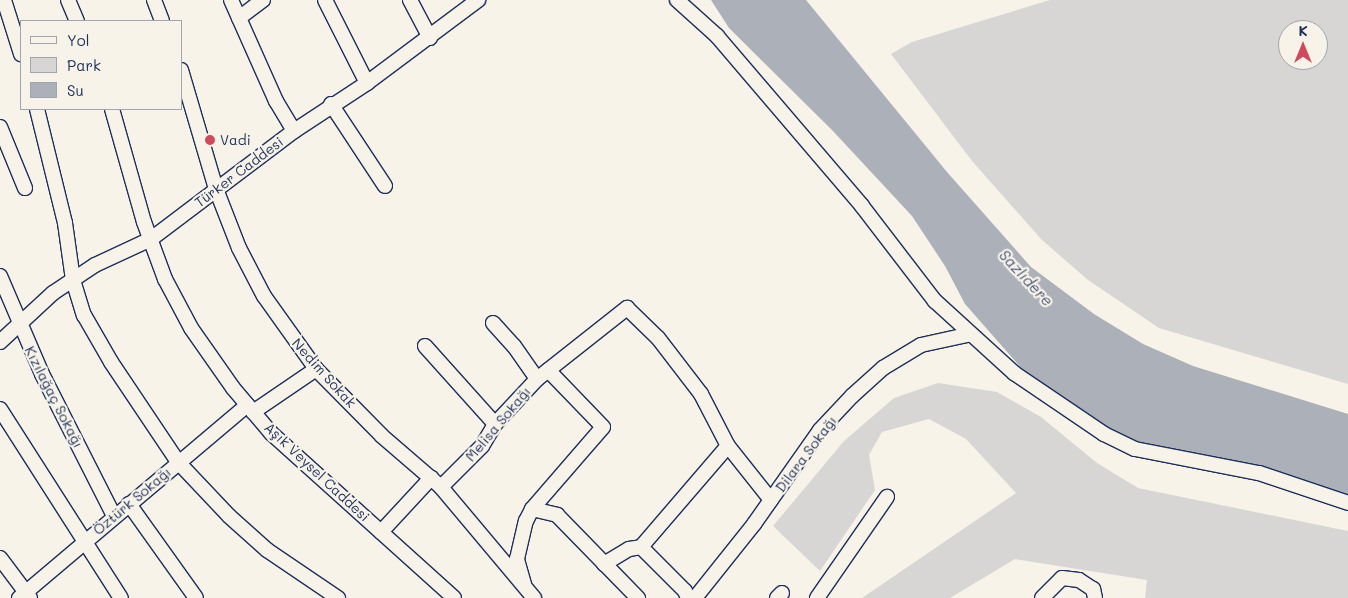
<!DOCTYPE html>
<meta charset="utf-8">
<style>
body{margin:0}
#map{position:relative;width:1348px;height:598px;overflow:hidden;background:#f7f3e8;font-family:Mali,sans-serif}
div>[style]{position:absolute}
.green>*{inset:0;background:#d7d6d4}
.water>*{inset:0;background:#acb0b9}
.roads{filter:drop-shadow(1px 0 #1b2f5e) drop-shadow(-1px 0 #1b2f5e) drop-shadow(0 1px #1b2f5e) drop-shadow(0 -1px #1b2f5e)}
.minor>*{height:14px;margin:-7px;padding:0 7px;transform-origin:7px;border-radius:7px;background:#f7f3e8}
.dots>*{width:14px;height:14px;translate:-50% -50%;box-sizing:border-box;border:2px solid #f7f3e8;border-radius:50%}
span{translate:-50% -50%;white-space:nowrap;text-align:center;line-height:1.15;-webkit-text-stroke:4.5px #f7f3e8;paint-order:stroke}
.poi-label{font-size:14px;color:#1b2f5e}
.left{translate:0 -50%;text-align:left}
.street-label{font-size:14px;color:#1b2f5e}
.water-label{font-size:15px;color:#465679;font-style:italic}
.legend{position:absolute;left:20px;top:20px;width:162px;height:90px;box-sizing:border-box;background:#f7f3e8;border:1px solid #9fa5b1;margin:0;padding:6px 9px;list-style:none;font-size:15px;color:#1b2f5e}
.legend li{display:flex;align-items:center;gap:10px;height:25px}
.legend b{width:25px;border:1px solid #9fa5b1}
.north{position:absolute;left:1278px;top:20px;width:50px;height:50px;box-sizing:border-box;background:#f7f3e8;border:1px solid #9fa5b1;border-radius:50%;rotate:0deg;font-size:14px;font-weight:700;line-height:20px;text-align:center;color:#1b2f5e}
.north::after{content:'';display:block;margin:auto;width:18px;height:22px;background:#d1495b;clip-path:polygon(50% 0,100% 100%,50% 72%,0 100%)}
</style>
<div id="map">
<div class="green">
<div style="clip-path:polygon(evenodd,1050px 0,1348px 0,1348px 384px,1159px 328px,1088px 280px,1042px 240px,972px 161px,891px 54px,912px 42px,1050px 0,1288px 30px,1318px 30px,1318px 60px,1288px 60px,1288px 30px)"></div>
<div style="clip-path:polygon(938px 383px,997px 392px,1041px 417px,1097px 463px,1138px 488px,1348px 531px,1348px 598px,1145px 598px,1147px 580px,1015px 559px,950px 598px,862px 598px,1016px 493px,966px 439px,929px 419px,882px 432px,869px 455px,875px 490px,820px 571px,773px 526px,844px 441px,894px 398px)"></div>
</div>
<div class="water">
<div style="clip-path:polygon(711px 0,806px 0,947px 172px,1031px 267px,1094px 314px,1143px 344px,1193px 366px,1348px 414px,1348px 495px,1262px 468px,1163px 455px,1111px 433px,1068px 407px,1023px 370px,965px 304px,945px 266px,912px 216px,832px 130px,729px 28px)"></div>
</div>
<div class="roads">
<div class="minor">
<div style="left:4px;top:0;width:57px;rotate:72.5deg"></div>
<div style="left:68px;top:0;width:23px;rotate:67deg"></div>
<div style="left:154px;top:0;width:22px;rotate:69deg"></div>
<div style="left:231px;top:0;width:111px;rotate:66deg"></div>
<div style="left:276px;top:101px;width:35px;rotate:59deg"></div>
<div style="left:325px;top:0;width:93px;rotate:63.2deg"></div>
<div style="left:410px;top:0;width:43px;rotate:62.2deg"></div>
<div style="left:677px;top:0;width:54px;rotate:42deg"></div>
<div style="left:717px;top:36px;width:223px;rotate:49.5deg"></div>
<div style="left:862px;top:206px;width:120px;rotate:52.5deg"></div>
<div style="left:935px;top:301px;width:107px;rotate:42.3deg"></div>
<div style="left:1014px;top:373px;width:109px;rotate:34.1deg"></div>
<div style="left:1104px;top:434px;width:34px;rotate:26deg"></div>
<div style="left:1135px;top:449px;width:126px;rotate:11deg"></div>
<div style="left:1259px;top:473px;width:94px;rotate:18.6deg"></div>
<div style="left:239px;top:18px;width:30px;rotate:-37deg"></div>
<div style="left:181px;top:70px;width:124px;rotate:73.6deg"></div>
<div style="left:216px;top:189px;width:63px;rotate:68.7deg"></div>
<div style="left:239px;top:248px;width:54px;rotate:62.5deg"></div>
<div style="left:264px;top:296px;width:90px;rotate:54.5deg"></div>
<div style="left:316px;top:369px;width:94px;rotate:45.4deg"></div>
<div style="left:382px;top:436px;width:78px;rotate:40.8deg"></div>
<div style="left:441px;top:487px;width:145px;rotate:50deg"></div>
<div style="left:331px;top:104px;width:98px;rotate:56.6deg"></div>
<div style="left:37px;top:109px;width:117px;rotate:76.2deg"></div>
<div style="left:65px;top:223px;width:58px;rotate:82deg"></div>
<div style="left:73px;top:280px;width:37px;rotate:73deg"></div>
<div style="left:84px;top:315px;width:54px;rotate:60.1deg"></div>
<div style="left:111px;top:362px;width:120px;rotate:56.2deg"></div>
<div style="left:178px;top:462px;width:74px;rotate:46.6deg"></div>
<div style="left:229px;top:516px;width:51px;rotate:41.8deg"></div>
<div style="left:267px;top:550px;width:86px;rotate:34.1deg"></div>
<div style="left:112px;top:109px;width:117px;rotate:74.2deg"></div>
<div style="left:144px;top:222px;width:61px;rotate:69.8deg"></div>
<div style="left:165px;top:279px;width:55px;rotate:62deg"></div>
<div style="left:191px;top:328px;width:73px;rotate:55deg"></div>
<div style="left:233px;top:388px;width:59px;rotate:49.8deg"></div>
<div style="left:271px;top:433px;width:246px;rotate:42deg"></div>
<div style="left:0;top:127px;width:66px;rotate:67.7deg"></div>
<div style="left:0;top:276px;width:107px;rotate:66.8deg"></div>
<div style="left:42px;top:374px;width:159px;rotate:63.1deg"></div>
<div style="left:493px;top:323px;width:31px;rotate:48deg"></div>
<div style="left:514px;top:346px;width:40px;rotate:55.1deg"></div>
<div style="left:0;top:342px;width:72px;rotate:-42.8deg"></div>
<div style="left:53px;top:293px;width:50px;rotate:-33.7deg"></div>
<div style="left:95px;top:265px;width:62px;rotate:-24.9deg"></div>
<div style="left:151px;top:239px;width:179px;rotate:-37.1deg"></div>
<div style="left:294px;top:131px;width:87px;rotate:-33.3deg"></div>
<div style="left:367px;top:83px;width:139px;rotate:-36.8deg"></div>
<div style="left:425px;top:346px;width:105px;rotate:48.1deg"></div>
<div style="left:0;top:409px;width:224px;rotate:57.4deg"></div>
<div style="left:253px;top:412px;width:76px;rotate:-34.3deg"></div>
<div style="left:441px;top:487px;width:58px;rotate:-45deg"></div>
<div style="left:482px;top:446px;width:26px;rotate:-59deg"></div>
<div style="left:495px;top:424px;width:62px;rotate:-47deg"></div>
<div style="left:537px;top:379px;width:115px;rotate:-38.3deg"></div>
<div style="left:627px;top:308px;width:43px;rotate:44.1deg"></div>
<div style="left:658px;top:338px;width:71px;rotate:52.5deg"></div>
<div style="left:701px;top:394px;width:59px;rotate:62.6deg"></div>
<div style="left:728px;top:446px;width:69px;rotate:51.5deg"></div>
<div style="left:129px;top:504px;width:115px;rotate:54.5deg"></div>
<div style="left:532px;top:509px;width:26px;rotate:13deg"></div>
<div style="left:557px;top:515px;width:116px;rotate:45.7deg"></div>
<div style="left:381px;top:532px;width:74px;rotate:-47.2deg"></div>
<div style="left:641px;top:547px;width:62px;rotate:45deg"></div>
<div style="left:685px;top:591px;width:8px;rotate:67deg"></div>
<div style="left:0;top:558px;width:50px;rotate:53.1deg"></div>
<div style="left:604px;top:564px;width:29px;rotate:-31deg"></div>
<div style="left:629px;top:549px;width:12px;rotate:-9deg"></div>
<div style="left:641px;top:547px;width:133px;rotate:-49.3deg"></div>
<div style="left:524px;top:584px;width:26px;rotate:-106deg"></div>
<div style="left:517px;top:559px;width:39px;rotate:-77deg"></div>
<div style="left:526px;top:521px;width:13px;rotate:-63deg"></div>
<div style="left:532px;top:509px;width:108px;rotate:-49.1deg"></div>
<div style="left:603px;top:427px;width:79px;rotate:-134deg"></div>
<div style="left:19px;top:598px;width:299px;rotate:-40.2deg"></div>
<div style="left:695px;top:598px;width:95px;rotate:-51.4deg"></div>
<div style="left:754px;top:524px;width:115px;rotate:-54.9deg"></div>
<div style="left:820px;top:430px;width:47px;rotate:-46.7deg"></div>
<div style="left:852px;top:396px;width:42px;rotate:-42.1deg"></div>
<div style="left:883px;top:368px;width:44px;rotate:-31.2deg"></div>
<div style="left:921px;top:345px;width:51px;rotate:-12.4deg"></div>
<div style="left:777px;top:598px;width:7px;rotate:-45deg"></div>
<div style="left:817px;top:598px;width:123px;rotate:-55.3deg"></div>
<div style="left:1042px;top:598px;width:28px;rotate:-45deg"></div>
<div style="left:1062px;top:578px;width:17px;rotate:7deg"></div>
<div style="left:1079px;top:580px;width:17px;rotate:33deg"></div>
<div style="left:1093px;top:589px;width:9px;rotate:77deg"></div>
</div>
</div>
<div class="dots">
<div style="left:210px;top:140px;background:#d1495b"></div>
</div>
<div class="poi-label">
<span class="left" style="left:220px;top:140px">Vadi</span>
</div>
<div class="street-label">
<span style="left:239px;top:172px;rotate:-37deg">Türker Caddesi</span>
<span style="left:324px;top:373px;rotate:48deg">Nedim Sokak</span>
<span style="left:54px;top:397px;rotate:63deg">Kızılağaç Sokağı</span>
<span style="left:498px;top:424px;rotate:-50deg">Melisa Sokağı</span>
<span style="left:806px;top:454px;rotate:-53deg">Dilara Sokağı</span>
<span style="left:317px;top:472px;rotate:43deg">Aşık Veysel Caddesi</span>
<span style="left:132px;top:501px;rotate:-40deg">Öztürk Sokağı</span>
</div>
<div class="water-label">
<span style="left:1026px;top:278px;rotate:47deg">Sazlıdere</span>
</div>
<ul class="legend">
<li><b style="height:6px;background:#f7f3e8"></b>Yol</li>
<li><b style="height:14px;background:#d7d6d4"></b>Park</li>
<li><b style="height:14px;background:#acb0b9"></b>Su</li>
</ul>
<div class="north">K</div>
</div>
